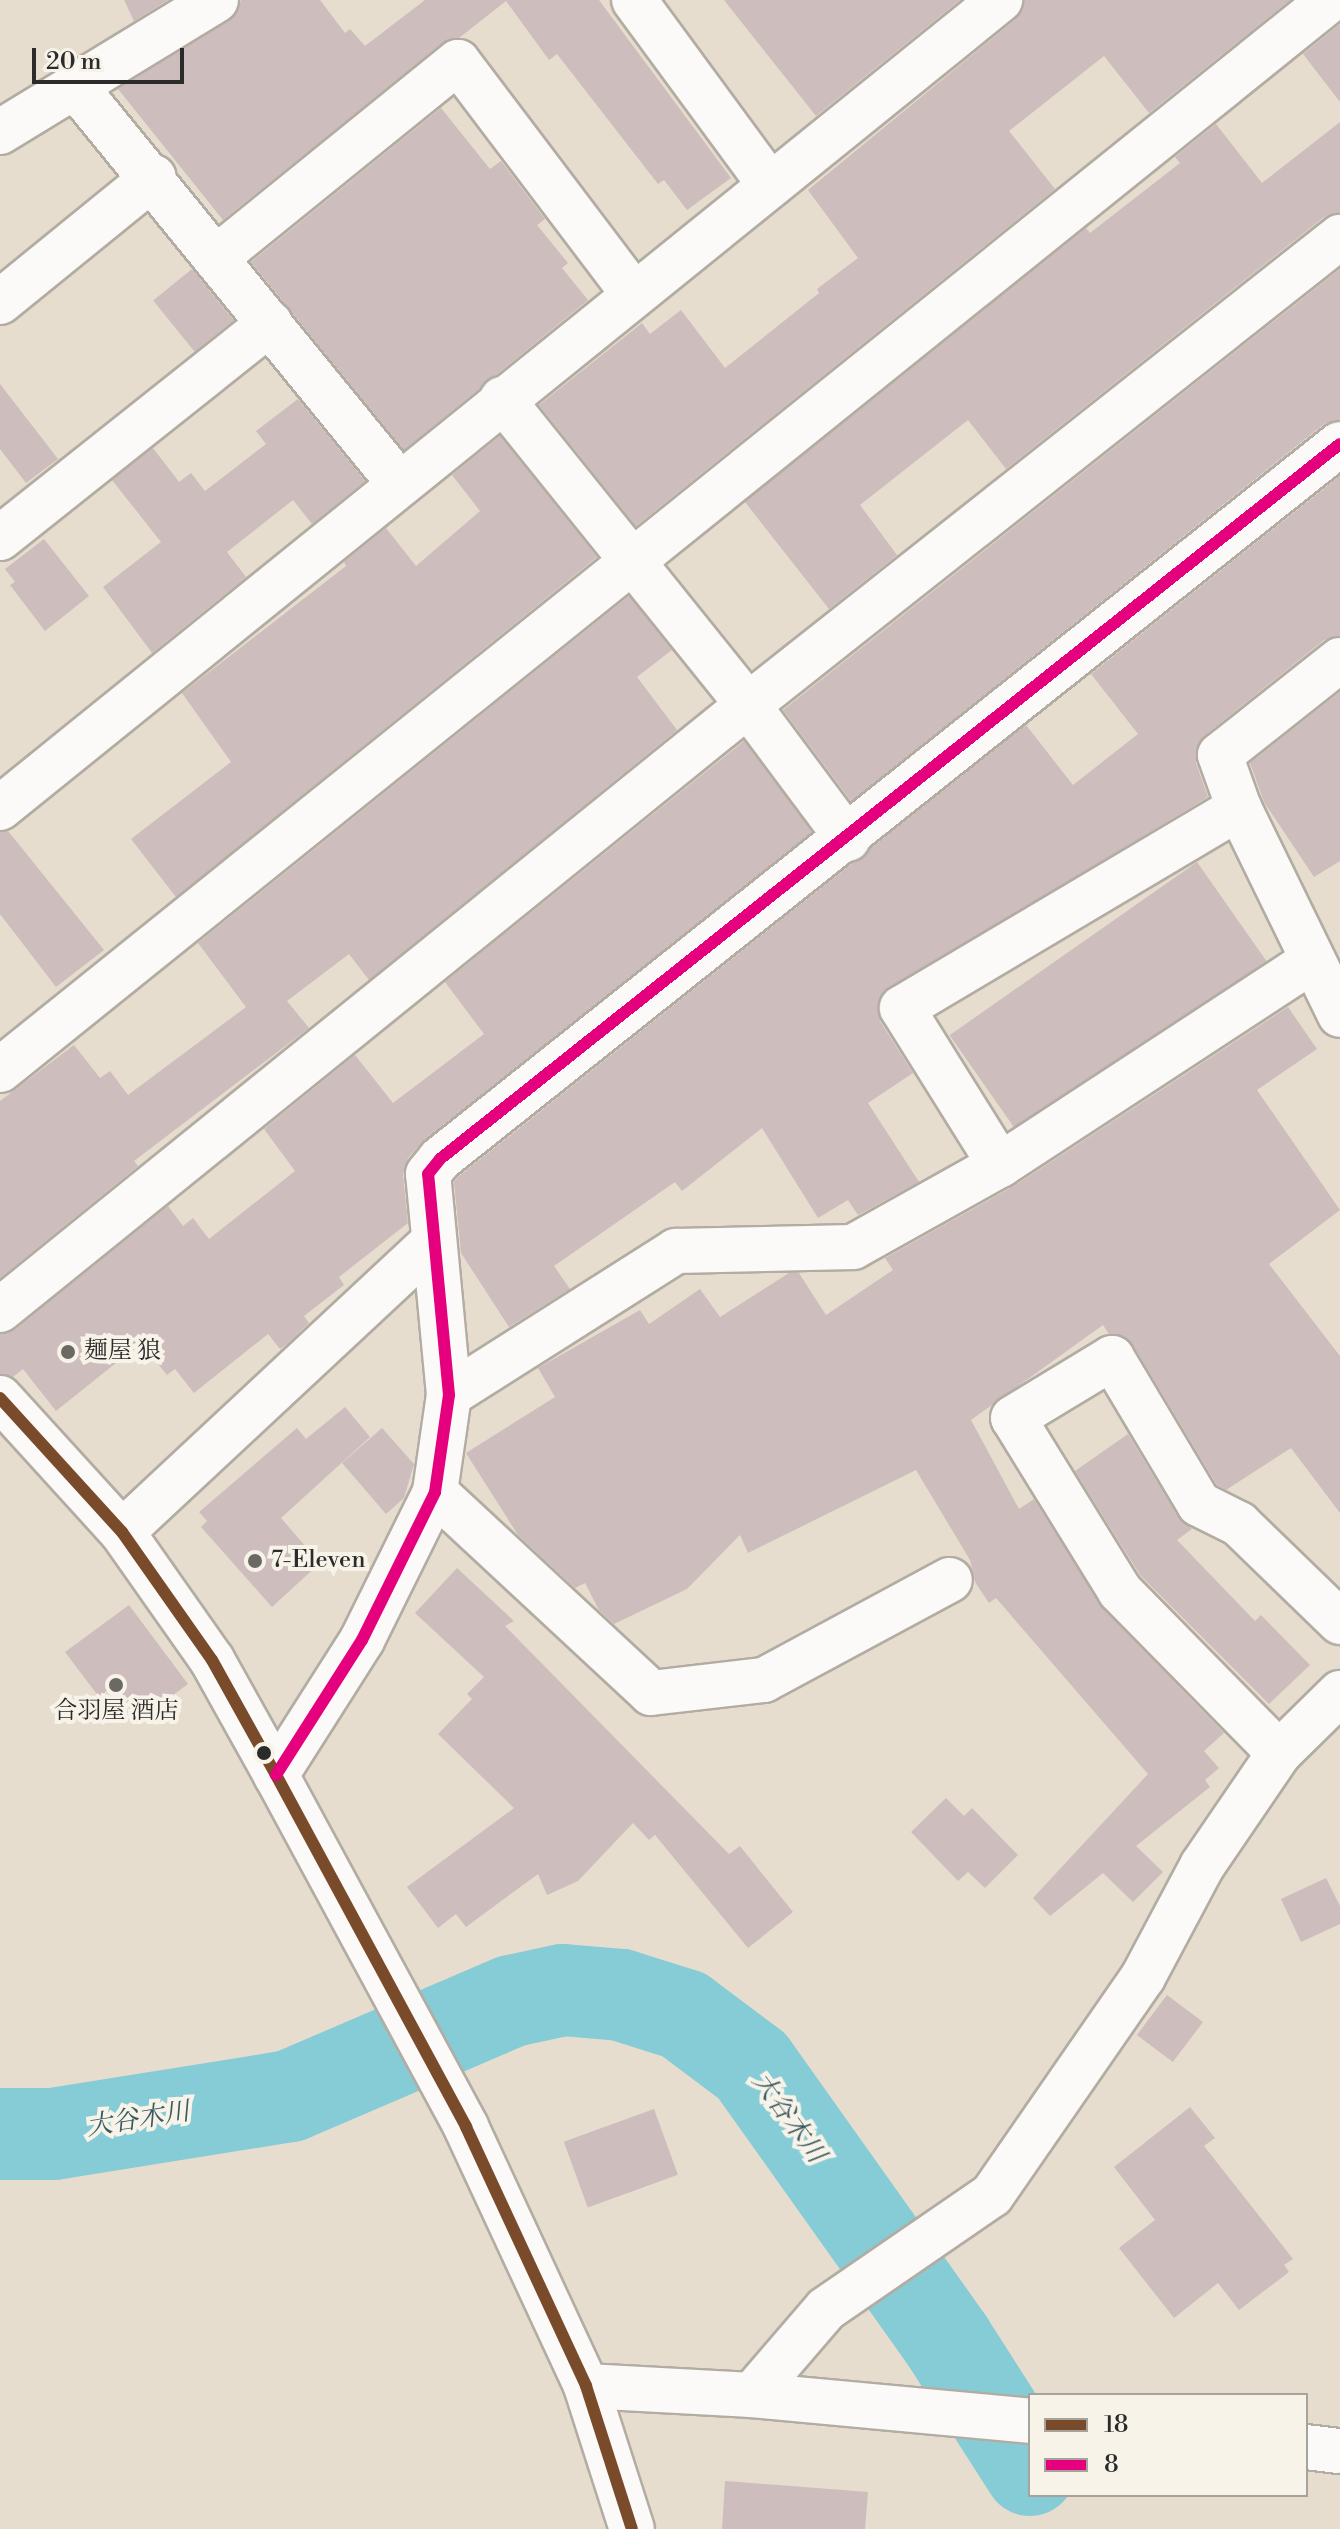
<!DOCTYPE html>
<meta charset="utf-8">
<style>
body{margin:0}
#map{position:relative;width:1340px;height:2529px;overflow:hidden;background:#e6ddce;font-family:"Libre Bodoni","Noto Serif JP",serif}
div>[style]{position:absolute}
.river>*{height:92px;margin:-46px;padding:0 46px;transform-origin:46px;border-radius:46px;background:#86ccd6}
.building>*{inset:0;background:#cdbdbd;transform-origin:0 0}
.roads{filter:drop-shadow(2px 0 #b2aca2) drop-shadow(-2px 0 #b2aca2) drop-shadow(0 2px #b2aca2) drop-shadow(0 -2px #b2aca2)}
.minor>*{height:44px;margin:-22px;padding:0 22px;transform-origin:22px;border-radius:22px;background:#fbfaf8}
.tertiary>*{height:44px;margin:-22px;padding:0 22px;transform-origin:22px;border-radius:22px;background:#fbfaf8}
.primary>*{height:44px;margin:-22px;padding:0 22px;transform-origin:22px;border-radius:22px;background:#fbfaf8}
.bus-1>*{height:12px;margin:-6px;padding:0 6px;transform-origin:6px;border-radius:6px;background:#7a4b2a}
.bus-2>*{height:12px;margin:-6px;padding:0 6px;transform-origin:6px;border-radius:6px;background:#e5007d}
.dots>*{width:22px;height:22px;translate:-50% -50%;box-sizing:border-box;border:4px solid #f7f3e8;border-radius:50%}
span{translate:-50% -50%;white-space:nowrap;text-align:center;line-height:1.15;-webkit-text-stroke:8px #f7f3e8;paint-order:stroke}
.poi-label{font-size:24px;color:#2b2b2b}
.left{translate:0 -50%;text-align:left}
.water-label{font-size:26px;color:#3a5960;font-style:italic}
.legend{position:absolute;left:1028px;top:2393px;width:280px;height:104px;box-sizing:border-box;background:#f7f3e8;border:2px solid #a5a39c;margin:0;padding:10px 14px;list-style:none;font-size:24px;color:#2b2b2b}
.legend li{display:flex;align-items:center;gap:16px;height:40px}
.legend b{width:40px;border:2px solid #a5a39c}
.scale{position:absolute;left:32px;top:48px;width:152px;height:36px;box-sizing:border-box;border:4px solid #2b2b2b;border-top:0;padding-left:10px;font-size:24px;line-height:28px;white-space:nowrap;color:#2b2b2b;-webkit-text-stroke:6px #f7f3e8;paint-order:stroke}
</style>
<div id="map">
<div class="river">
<div style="left:0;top:2134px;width:53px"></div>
<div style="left:53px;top:2134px;width:240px;rotate:-9.1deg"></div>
<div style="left:290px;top:2096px;width:241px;rotate:-23.2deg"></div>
<div style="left:512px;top:2001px;width:52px;rotate:-12.2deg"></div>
<div style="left:563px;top:1990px;width:58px;rotate:4.9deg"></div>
<div style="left:621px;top:1995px;width:66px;rotate:17.6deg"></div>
<div style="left:684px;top:2015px;width:85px;rotate:36.9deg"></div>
<div style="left:752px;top:2066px;width:339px;rotate:54.6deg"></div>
<div style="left:948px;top:2342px;width:152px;rotate:57.4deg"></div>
</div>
<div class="building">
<div style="clip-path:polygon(124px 0,168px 0,134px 21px)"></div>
<div style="clip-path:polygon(241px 0,320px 0,345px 33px,350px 29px,365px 46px,425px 0,599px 0,731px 178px,687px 210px,664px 180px,658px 184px,557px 54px,549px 60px,506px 1px,459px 38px,442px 43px,223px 220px,118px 89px,229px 21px)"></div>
<div style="clip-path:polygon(724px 0,960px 0,816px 116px)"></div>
<div style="clip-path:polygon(1024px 0,1290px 0,1149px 113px,1104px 56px,1009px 131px,1055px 189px,636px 526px,539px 405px,642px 323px,650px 334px,681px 310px,725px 368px,819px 293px,817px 289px,858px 258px,808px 190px,1016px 19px)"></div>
<div style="clip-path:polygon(1340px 24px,1340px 102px,1303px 54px)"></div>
<div style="clip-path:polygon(441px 108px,490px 169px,501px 161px,545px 219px,537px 225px,568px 263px,562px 268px,588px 300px,404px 450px,251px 262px)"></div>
<div style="clip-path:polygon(1340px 122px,1340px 213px,1324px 217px,1006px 469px,968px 420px,860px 505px,897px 555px,829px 609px,745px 502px,1086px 228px,1090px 233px,1180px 163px,1175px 157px,1216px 124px,1262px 183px)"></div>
<div style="left:192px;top:269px;width:66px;height:50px;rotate:51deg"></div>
<div style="clip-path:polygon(1340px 269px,1340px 420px,1324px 424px,851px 801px,783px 710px)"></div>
<div style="clip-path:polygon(0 384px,58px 459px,26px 483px,0 449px)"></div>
<div style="clip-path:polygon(298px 399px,365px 481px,312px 524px,293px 500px,227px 552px,246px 577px,152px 653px,103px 587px,161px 542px,112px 480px,153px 448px,179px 482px,191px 473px,205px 491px,266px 444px,256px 431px)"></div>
<div style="clip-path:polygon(500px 436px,597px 557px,176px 897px,131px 839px,231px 762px,182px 693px,346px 566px,344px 562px,386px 528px,416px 566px,480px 511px,452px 475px)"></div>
<div style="clip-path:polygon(1340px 476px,1340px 636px,1324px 640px,1204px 736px,1196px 749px,1196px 763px,1208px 797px,881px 995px,880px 1021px,913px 1073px,868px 1103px,919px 1182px,858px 1215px,848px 1200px,818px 1218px,762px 1128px,682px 1191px,675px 1182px,554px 1266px,570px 1289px,509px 1327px,461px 1253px,454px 1182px,458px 1177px,1026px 725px,1073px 785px,1138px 734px,1091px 674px)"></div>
<div style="clip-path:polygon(44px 539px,89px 596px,45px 631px,10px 585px,15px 582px,5px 569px)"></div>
<div style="clip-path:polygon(629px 596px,672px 650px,637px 677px,677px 730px,369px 980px,349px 954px,287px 1001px,309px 1028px,134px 1161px,138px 1166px,0 1278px,0 1101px,74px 1045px,100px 1078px,110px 1071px,128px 1095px,246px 1007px,198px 943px)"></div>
<div style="clip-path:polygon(1340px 692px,1340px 861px,1314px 877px,1264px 802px,1250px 763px)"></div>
<div style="clip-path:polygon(744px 741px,812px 832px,424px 1140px,408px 1158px,403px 1175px,408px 1223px,339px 1277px,344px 1285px,304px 1316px,309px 1323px,287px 1344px,280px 1349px,268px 1334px,194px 1393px,175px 1369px,167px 1375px,141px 1343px,56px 1411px,23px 1369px,13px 1377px,0 1374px,0 1334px,16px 1329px,168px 1206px,183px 1226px,193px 1218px,209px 1239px,295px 1171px,264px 1129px,355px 1055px,393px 1103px,484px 1034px,445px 982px)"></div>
<div style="clip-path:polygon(8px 831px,104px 950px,56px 987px,0 914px,0 832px)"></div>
<div style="left:1197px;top:862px;width:121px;height:302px;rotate:55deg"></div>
<div style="clip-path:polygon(1288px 1007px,1317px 1049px,1257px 1090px,1340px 1210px,1269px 1264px,1340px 1356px,1340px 1513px,1291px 1448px,1226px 1490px,1217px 1485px,1133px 1345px,1123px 1336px,1109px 1334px,1103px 1325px,971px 1420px,1019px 1509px,1034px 1499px,1102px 1608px,1224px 1733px,1204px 1751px,1219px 1768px,1205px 1780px,1210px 1787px,1136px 1846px,1163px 1872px,1133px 1902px,1103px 1873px,1050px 1916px,1033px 1898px,1148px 1774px,996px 1598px,989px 1603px,975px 1582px,970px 1560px,916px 1470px,748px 1553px,740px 1535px,687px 1589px,614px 1624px,599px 1610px,585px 1583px,575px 1588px,518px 1535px,466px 1453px,555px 1397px,538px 1368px,640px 1310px,649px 1324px,700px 1289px,720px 1317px,789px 1273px,799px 1273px,826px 1315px,893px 1270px,885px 1258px,1014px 1186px)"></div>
<div style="clip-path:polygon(345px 1407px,370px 1437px,281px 1518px,320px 1563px,272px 1607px,201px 1527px,207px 1521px,199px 1512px,297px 1428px,306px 1439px)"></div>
<div style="clip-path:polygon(382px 1428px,414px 1464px,404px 1498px,386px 1514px,342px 1463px)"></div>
<div style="clip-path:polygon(1128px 1434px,1178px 1517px,1192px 1529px,1177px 1540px,1255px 1621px,1261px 1615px,1310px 1665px,1269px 1704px,1140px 1575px,1075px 1471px)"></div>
<div style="clip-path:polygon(457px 1568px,514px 1621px,505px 1626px,729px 1854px,740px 1846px,793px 1912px,748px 1948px,655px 1835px,649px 1840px,633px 1823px,578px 1881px,547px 1895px,538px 1874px,466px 1927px,456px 1914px,438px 1928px,407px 1887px,514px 1808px,438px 1734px,472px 1699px,467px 1694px,484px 1677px,415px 1613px)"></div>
<div style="clip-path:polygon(129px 1605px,188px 1684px,154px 1709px,147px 1699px,132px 1711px,113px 1686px,99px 1697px,65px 1652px)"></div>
<div style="clip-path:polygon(946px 1798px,964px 1816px,972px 1808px,1018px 1855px,985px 1888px,968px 1872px,958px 1881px,911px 1832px)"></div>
<div style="clip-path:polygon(1326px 1878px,1340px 1906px,1340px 1924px,1301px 1942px,1281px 1899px)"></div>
<div style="left:1167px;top:1995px;width:45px;height:50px;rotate:37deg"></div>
<div style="clip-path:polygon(1190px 2107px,1215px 2138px,1204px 2146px,1293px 2259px,1284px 2265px,1289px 2272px,1239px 2310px,1218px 2283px,1174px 2318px,1119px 2248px,1155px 2220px,1114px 2167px)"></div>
<div style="left:654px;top:2109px;width:70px;height:96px;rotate:70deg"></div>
<div style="clip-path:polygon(725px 2481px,868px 2492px,865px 2529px,722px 2529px)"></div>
</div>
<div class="roads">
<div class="minor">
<div style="left:634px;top:0;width:230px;rotate:53.7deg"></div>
<div style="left:74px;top:85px;width:514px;rotate:50.77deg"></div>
<div style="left:0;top:132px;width:253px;rotate:-31.4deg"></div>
<div style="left:217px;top:257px;width:310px;rotate:-39deg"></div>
<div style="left:458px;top:62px;width:290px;rotate:52.9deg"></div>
<div style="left:0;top:302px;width:198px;rotate:-39.1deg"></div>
<div style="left:502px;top:399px;width:393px;rotate:51.2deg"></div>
<div style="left:748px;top:705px;width:167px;rotate:53.3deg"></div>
<div style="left:0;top:538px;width:345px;rotate:-38.5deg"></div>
<div style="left:1340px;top:660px;width:153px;rotate:141.6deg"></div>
<div style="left:1220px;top:755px;width:56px;rotate:70.3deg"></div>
<div style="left:1239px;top:808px;width:230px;rotate:64deg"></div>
<div style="left:0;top:808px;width:1286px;rotate:-38.94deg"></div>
<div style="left:0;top:1070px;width:1707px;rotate:-38.82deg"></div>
<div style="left:1000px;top:1165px;width:185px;rotate:-122deg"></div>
<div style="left:902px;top:1008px;width:392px;rotate:-30.7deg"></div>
<div style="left:0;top:1310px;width:962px;rotate:-38.97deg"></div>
<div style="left:748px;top:705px;width:755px;rotate:-38.33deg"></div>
<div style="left:449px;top:1395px;width:269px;rotate:-32.4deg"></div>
<div style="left:676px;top:1251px;width:177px;rotate:-1.3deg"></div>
<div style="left:853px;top:1247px;width:168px;rotate:-29.2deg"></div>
<div style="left:1000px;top:1165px;width:373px;rotate:-33.2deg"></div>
<div style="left:435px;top:1492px;width:295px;rotate:42.9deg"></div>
<div style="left:651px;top:1693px;width:114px;rotate:-6.6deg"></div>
<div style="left:764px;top:1680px;width:211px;rotate:-28.3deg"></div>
<div style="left:122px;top:1532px;width:425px;rotate:-43deg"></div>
<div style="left:1279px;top:1753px;width:227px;rotate:-134.5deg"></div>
<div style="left:1120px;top:1591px;width:203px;rotate:-121.7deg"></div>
<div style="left:1013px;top:1418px;width:116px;rotate:-31.2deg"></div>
<div style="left:1112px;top:1358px;width:170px;rotate:59.2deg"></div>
<div style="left:1199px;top:1504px;width:45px;rotate:26.6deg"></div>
<div style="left:1239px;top:1524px;width:141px;rotate:44.1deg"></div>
<div style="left:276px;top:1775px;width:160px;rotate:-57.5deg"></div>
<div style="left:362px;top:1640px;width:165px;rotate:-63.7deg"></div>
<div style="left:435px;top:1492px;width:98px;rotate:-81.8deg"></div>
<div style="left:449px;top:1395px;width:222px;rotate:-95.4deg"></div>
<div style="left:428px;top:1174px;width:19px;rotate:-51deg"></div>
<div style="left:440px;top:1159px;width:1149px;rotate:-38.47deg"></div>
<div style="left:752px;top:2395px;width:113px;rotate:-49.3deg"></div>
<div style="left:826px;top:2309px;width:201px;rotate:-34.5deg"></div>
<div style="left:992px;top:2195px;width:265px;rotate:-55.3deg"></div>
<div style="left:1143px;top:1977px;width:126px;rotate:-62deg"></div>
<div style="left:1202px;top:1866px;width:137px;rotate:-55.7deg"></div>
<div style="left:1279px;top:1753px;width:86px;rotate:-44.5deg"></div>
</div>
<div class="tertiary">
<div style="left:586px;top:2386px;width:166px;rotate:3.1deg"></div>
<div style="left:752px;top:2395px;width:279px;rotate:5.3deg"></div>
<div style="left:1306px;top:2447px;width:34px;rotate:7deg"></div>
</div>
<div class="primary">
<div style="left:0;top:1398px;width:181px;rotate:47.7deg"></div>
<div style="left:122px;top:1532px;width:156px;rotate:54.9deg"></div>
<div style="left:212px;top:1660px;width:132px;rotate:60.9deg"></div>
<div style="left:276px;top:1775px;width:400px;rotate:61.6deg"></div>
<div style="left:466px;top:2127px;width:285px;rotate:65.1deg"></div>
<div style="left:586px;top:2386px;width:150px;rotate:72.2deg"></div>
</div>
</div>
<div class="bus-1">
<div style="left:0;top:1398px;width:181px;rotate:47.7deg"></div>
<div style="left:122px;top:1532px;width:156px;rotate:54.9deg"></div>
<div style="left:212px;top:1660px;width:132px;rotate:60.9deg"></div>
<div style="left:276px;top:1775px;width:400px;rotate:61.6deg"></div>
<div style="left:466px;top:2127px;width:285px;rotate:65.1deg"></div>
<div style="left:586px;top:2386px;width:150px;rotate:72.2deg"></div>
</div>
<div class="bus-2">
<div style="left:276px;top:1775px;width:160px;rotate:-57.5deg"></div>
<div style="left:362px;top:1640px;width:165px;rotate:-63.7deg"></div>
<div style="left:435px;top:1492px;width:98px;rotate:-81.8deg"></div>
<div style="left:449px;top:1395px;width:222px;rotate:-95.4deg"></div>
<div style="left:428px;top:1174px;width:19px;rotate:-51deg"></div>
<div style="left:440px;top:1159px;width:1149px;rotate:-38.47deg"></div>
</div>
<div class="dots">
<div style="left:68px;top:1352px;background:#6c6964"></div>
<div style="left:255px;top:1561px;background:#6c6964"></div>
<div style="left:116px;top:1685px;background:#6c6964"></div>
<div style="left:264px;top:1753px;background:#2b2b2b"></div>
</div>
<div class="poi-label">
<span class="left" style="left:84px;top:1352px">麺屋 狼</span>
<span class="left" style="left:271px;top:1561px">7-Eleven</span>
<span style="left:116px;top:1712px">合羽屋 酒店</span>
</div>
<div class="water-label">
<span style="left:788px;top:2118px;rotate:54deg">大谷木川</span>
<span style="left:138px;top:2120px;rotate:-9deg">大谷木川</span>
</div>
<ul class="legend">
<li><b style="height:10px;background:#7a4b2a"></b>18</li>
<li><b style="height:10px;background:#e5007d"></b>8</li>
</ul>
<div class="scale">20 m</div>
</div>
